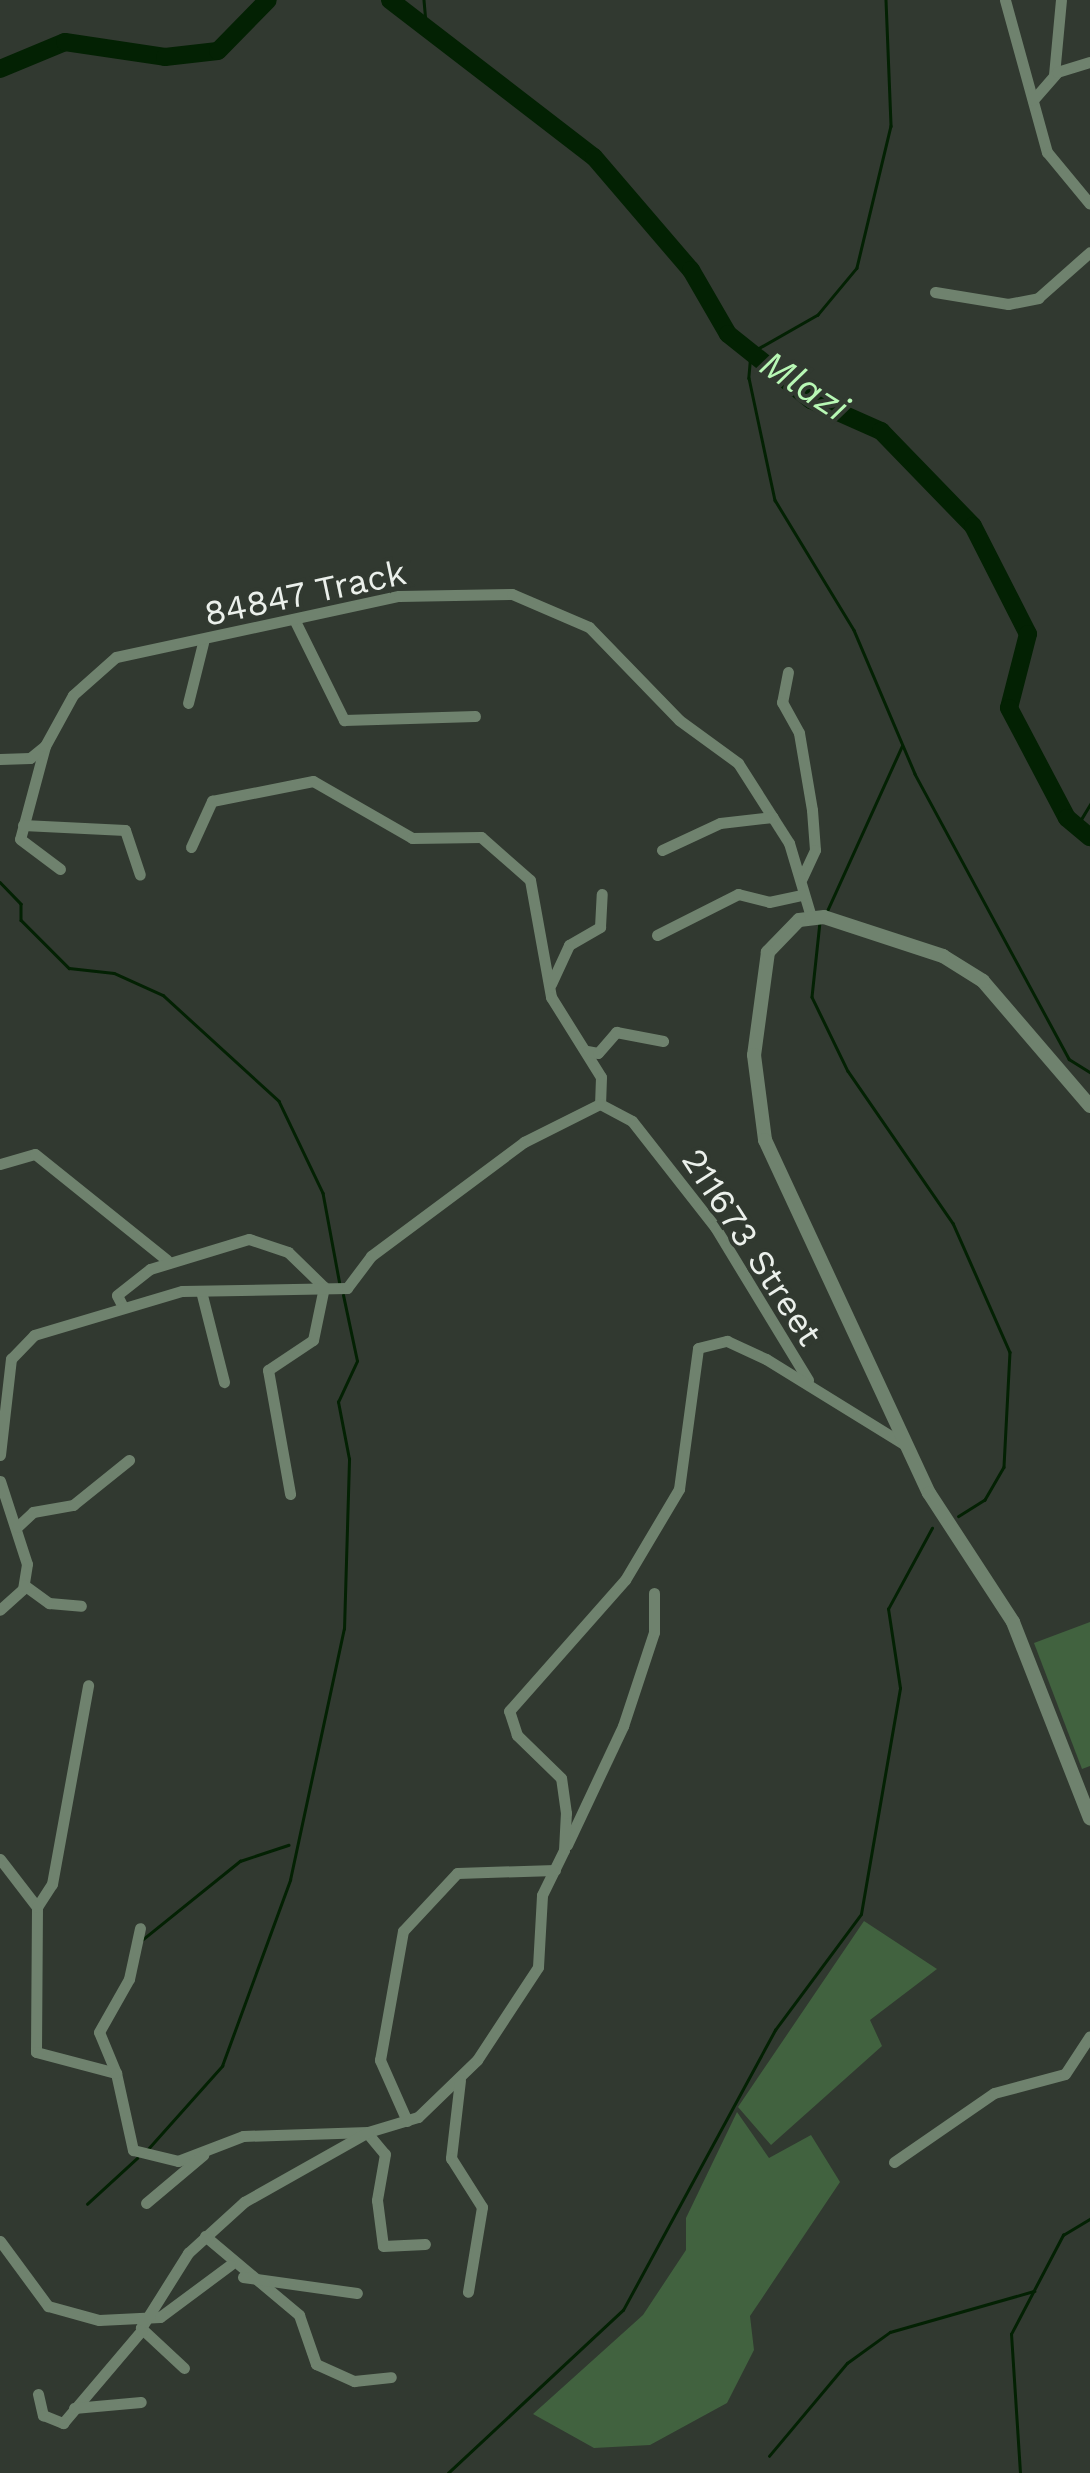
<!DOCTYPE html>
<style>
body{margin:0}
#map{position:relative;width:1090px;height:2473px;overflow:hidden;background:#313930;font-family:"Work Sans",sans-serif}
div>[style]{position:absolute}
.green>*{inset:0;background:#41623f}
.stream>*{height:2.5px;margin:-1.25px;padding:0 1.25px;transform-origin:1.25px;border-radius:1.25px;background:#032103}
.river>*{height:18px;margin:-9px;padding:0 9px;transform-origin:9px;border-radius:9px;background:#032103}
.minor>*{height:11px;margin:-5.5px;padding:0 5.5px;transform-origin:5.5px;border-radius:5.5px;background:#6f826e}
.tertiary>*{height:14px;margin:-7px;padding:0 7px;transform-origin:7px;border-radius:7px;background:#6f826e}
span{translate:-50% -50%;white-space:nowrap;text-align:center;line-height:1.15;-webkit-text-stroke:8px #313930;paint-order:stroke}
.street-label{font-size:35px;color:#ebf0eb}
.water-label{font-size:38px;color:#b8f8b5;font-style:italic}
</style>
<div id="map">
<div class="green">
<div style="clip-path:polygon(1090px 1622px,1090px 1766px,1082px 1769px,1034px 1643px)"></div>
<div style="clip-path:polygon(864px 1921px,937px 1969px,870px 2020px,882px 2046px,771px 2145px,738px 2107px)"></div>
<div style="clip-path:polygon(737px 2112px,769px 2158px,811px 2135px,840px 2182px,750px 2316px,754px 2350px,727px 2403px,650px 2445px,594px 2448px,533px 2414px,643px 2315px,686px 2250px,686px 2218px)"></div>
</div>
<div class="stream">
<div style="left:424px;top:0;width:22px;rotate:85deg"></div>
<div style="left:886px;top:0;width:126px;rotate:87.7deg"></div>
<div style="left:891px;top:126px;width:146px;rotate:103.5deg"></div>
<div style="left:857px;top:268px;width:61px;rotate:129.7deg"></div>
<div style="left:818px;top:315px;width:77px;rotate:150.4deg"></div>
<div style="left:751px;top:353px;width:25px;rotate:95deg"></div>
<div style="left:749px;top:378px;width:125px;rotate:78deg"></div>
<div style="left:775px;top:500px;width:152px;rotate:58.7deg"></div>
<div style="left:854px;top:630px;width:156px;rotate:67deg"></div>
<div style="left:915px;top:774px;width:324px;rotate:61.6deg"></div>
<div style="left:1069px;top:1059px;width:25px;rotate:32deg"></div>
<div style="left:1077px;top:826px;width:26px;rotate:-59deg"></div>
<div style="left:0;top:882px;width:30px;rotate:46deg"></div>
<div style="left:21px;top:904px;width:16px;rotate:90deg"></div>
<div style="left:21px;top:920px;width:68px;rotate:45deg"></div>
<div style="left:69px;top:968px;width:45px;rotate:6.3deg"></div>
<div style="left:114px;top:973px;width:54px;rotate:24.2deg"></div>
<div style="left:163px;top:995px;width:157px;rotate:42.4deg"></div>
<div style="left:279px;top:1101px;width:102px;rotate:64.4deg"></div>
<div style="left:323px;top:1193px;width:94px;rotate:79.5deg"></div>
<div style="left:827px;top:911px;width:181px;rotate:-65.6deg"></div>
<div style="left:820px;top:922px;width:75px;rotate:96.1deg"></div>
<div style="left:812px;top:997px;width:82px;rotate:64.1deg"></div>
<div style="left:848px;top:1071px;width:185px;rotate:55.4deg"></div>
<div style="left:953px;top:1223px;width:141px;rotate:66.2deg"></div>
<div style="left:1010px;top:1352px;width:115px;rotate:93deg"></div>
<div style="left:1004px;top:1467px;width:38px;rotate:120deg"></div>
<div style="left:985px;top:1500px;width:31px;rotate:148deg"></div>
<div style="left:142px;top:1940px;width:126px;rotate:-38.9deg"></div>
<div style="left:240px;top:1861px;width:51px;rotate:-18.4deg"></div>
<div style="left:147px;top:2150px;width:113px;rotate:-48.2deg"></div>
<div style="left:222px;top:2066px;width:198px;rotate:-69.9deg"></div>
<div style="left:290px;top:1880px;width:257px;rotate:-77.9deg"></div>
<div style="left:344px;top:1629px;width:170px;rotate:-88.3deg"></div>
<div style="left:349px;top:1459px;width:58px;rotate:-100.9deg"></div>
<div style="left:338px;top:1402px;width:45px;rotate:-65.1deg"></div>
<div style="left:357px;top:1361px;width:67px;rotate:-102deg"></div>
<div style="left:87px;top:2204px;width:68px;rotate:-42.6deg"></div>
<div style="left:769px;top:2456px;width:121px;rotate:-50deg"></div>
<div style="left:847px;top:2363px;width:53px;rotate:-35.8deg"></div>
<div style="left:890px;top:2332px;width:150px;rotate:-15.9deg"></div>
<div style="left:448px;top:2473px;width:239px;rotate:-43deg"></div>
<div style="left:623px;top:2310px;width:319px;rotate:-61.5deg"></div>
<div style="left:775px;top:2030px;width:144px;rotate:-53.4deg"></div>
<div style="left:861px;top:1914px;width:229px;rotate:-80.2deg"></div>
<div style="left:900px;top:1688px;width:80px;rotate:-98.6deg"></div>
<div style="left:888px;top:1609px;width:92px;rotate:-61.5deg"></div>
<div style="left:1020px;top:2473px;width:139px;rotate:-93.7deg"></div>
<div style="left:1011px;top:2334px;width:112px;rotate:-62.3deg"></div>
<div style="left:1063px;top:2235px;width:31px;rotate:-31deg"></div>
</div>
<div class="river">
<div style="left:390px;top:0;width:257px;rotate:37.6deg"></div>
<div style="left:594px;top:157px;width:149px;rotate:49.4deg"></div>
<div style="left:691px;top:270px;width:74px;rotate:60deg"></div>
<div style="left:728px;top:334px;width:106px;rotate:38.5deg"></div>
<div style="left:811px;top:400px;width:77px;rotate:23.9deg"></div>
<div style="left:881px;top:431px;width:132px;rotate:45.9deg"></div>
<div style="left:973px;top:526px;width:121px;rotate:63deg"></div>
<div style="left:1028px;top:634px;width:76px;rotate:104.4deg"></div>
<div style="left:1009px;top:708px;width:124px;rotate:62.2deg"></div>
<div style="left:1067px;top:818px;width:30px;rotate:40deg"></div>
<div style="left:0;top:69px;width:70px;rotate:-22.6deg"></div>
<div style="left:65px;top:42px;width:101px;rotate:8.5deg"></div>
<div style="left:165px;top:57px;width:53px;rotate:-6.5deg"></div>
<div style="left:218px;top:51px;width:71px;rotate:-45.6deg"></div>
</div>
<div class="minor">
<div style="left:1005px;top:0;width:158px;rotate:74.6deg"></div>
<div style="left:1047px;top:152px;width:67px;rotate:50.4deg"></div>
<div style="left:1054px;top:75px;width:75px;rotate:-84.7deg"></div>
<div style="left:1033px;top:100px;width:37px;rotate:-49deg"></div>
<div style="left:1057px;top:72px;width:34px;rotate:-17deg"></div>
<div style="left:935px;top:292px;width:74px;rotate:9.3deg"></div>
<div style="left:1008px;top:304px;width:31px;rotate:-11deg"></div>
<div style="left:1038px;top:298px;width:69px;rotate:-41.5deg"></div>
<div style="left:294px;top:619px;width:113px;rotate:63.7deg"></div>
<div style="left:344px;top:720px;width:131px;rotate:-1.7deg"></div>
<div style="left:788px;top:672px;width:31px;rotate:101deg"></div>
<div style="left:782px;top:702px;width:35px;rotate:61deg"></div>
<div style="left:799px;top:733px;width:78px;rotate:80.4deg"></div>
<div style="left:812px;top:810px;width:40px;rotate:85.7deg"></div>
<div style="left:815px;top:850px;width:31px;rotate:115deg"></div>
<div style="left:188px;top:703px;width:62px;rotate:-76deg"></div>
<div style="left:45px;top:746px;width:96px;rotate:105deg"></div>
<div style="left:20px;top:839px;width:50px;rotate:36.9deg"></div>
<div style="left:0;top:759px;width:30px;rotate:-2deg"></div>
<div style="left:30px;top:758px;width:19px;rotate:-39deg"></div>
<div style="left:45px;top:746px;width:58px;rotate:-61.2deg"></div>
<div style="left:73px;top:695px;width:57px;rotate:-41.5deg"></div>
<div style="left:116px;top:657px;width:289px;rotate:-12.2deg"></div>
<div style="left:399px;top:596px;width:113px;rotate:-1deg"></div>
<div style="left:512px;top:594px;width:84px;rotate:23.2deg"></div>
<div style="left:589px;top:627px;width:129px;rotate:45.9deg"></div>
<div style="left:679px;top:720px;width:73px;rotate:36.1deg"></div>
<div style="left:738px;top:763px;width:95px;rotate:57.5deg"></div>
<div style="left:789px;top:843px;width:77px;rotate:73.4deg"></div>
<div style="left:23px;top:825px;width:102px;rotate:2.8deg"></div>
<div style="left:125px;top:830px;width:47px;rotate:71.6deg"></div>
<div style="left:191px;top:847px;width:51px;rotate:-65.5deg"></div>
<div style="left:212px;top:801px;width:103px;rotate:-11.2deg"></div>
<div style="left:313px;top:781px;width:114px;rotate:29.9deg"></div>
<div style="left:412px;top:838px;width:69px;rotate:-0.8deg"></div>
<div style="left:481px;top:837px;width:65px;rotate:41.3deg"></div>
<div style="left:530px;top:880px;width:119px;rotate:79.8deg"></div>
<div style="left:551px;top:997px;width:94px;rotate:58deg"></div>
<div style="left:601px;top:1077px;width:27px;rotate:92deg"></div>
<div style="left:662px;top:850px;width:64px;rotate:-25deg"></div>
<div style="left:720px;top:823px;width:53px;rotate:-6.5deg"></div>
<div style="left:657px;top:935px;width:91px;rotate:-26.8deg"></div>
<div style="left:738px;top:894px;width:32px;rotate:14deg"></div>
<div style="left:769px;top:902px;width:35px;rotate:-12deg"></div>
<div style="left:551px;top:984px;width:43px;rotate:-65.2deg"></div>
<div style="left:569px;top:945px;width:36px;rotate:-30deg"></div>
<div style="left:600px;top:927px;width:33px;rotate:-87deg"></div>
<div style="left:587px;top:1051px;width:11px;rotate:10deg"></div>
<div style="left:598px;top:1053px;width:28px;rotate:-49deg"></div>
<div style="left:616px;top:1032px;width:48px;rotate:10.8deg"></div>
<div style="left:0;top:1164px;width:36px;rotate:-16deg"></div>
<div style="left:35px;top:1154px;width:169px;rotate:38.8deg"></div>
<div style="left:201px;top:1291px;width:94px;rotate:75.8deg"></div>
<div style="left:123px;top:1307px;width:13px;rotate:-117deg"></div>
<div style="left:117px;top:1295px;width:42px;rotate:-38.2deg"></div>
<div style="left:150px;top:1269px;width:103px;rotate:-16.9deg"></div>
<div style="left:249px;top:1239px;width:41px;rotate:18.4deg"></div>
<div style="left:288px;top:1252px;width:50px;rotate:44.2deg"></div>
<div style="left:324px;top:1287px;width:54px;rotate:101.7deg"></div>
<div style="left:313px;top:1340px;width:54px;rotate:146.3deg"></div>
<div style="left:268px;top:1370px;width:126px;rotate:79.9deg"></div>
<div style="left:0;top:1455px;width:97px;rotate:-83.5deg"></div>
<div style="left:11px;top:1359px;width:33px;rotate:-46deg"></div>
<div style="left:34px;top:1335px;width:154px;rotate:-16.6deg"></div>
<div style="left:182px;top:1291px;width:165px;rotate:-1deg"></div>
<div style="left:347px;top:1288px;width:40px;rotate:-53deg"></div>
<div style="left:371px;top:1256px;width:191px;rotate:-36.7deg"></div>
<div style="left:524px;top:1142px;width:85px;rotate:-26.6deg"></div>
<div style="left:600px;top:1104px;width:36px;rotate:28deg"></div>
<div style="left:632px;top:1121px;width:135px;rotate:51.9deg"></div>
<div style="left:715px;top:1227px;width:179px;rotate:58.7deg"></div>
<div style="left:0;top:1481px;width:87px;rotate:72deg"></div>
<div style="left:27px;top:1564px;width:25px;rotate:99deg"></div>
<div style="left:23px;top:1589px;width:31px;rotate:138deg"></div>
<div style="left:17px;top:1527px;width:22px;rotate:-43deg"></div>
<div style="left:33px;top:1512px;width:41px;rotate:-9.9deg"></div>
<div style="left:73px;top:1505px;width:72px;rotate:-38.8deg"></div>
<div style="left:24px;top:1585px;width:31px;rotate:36deg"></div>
<div style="left:49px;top:1603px;width:32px;rotate:5deg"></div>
<div style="left:567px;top:1845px;width:132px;rotate:-64.8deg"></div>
<div style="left:623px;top:1726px;width:99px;rotate:-71.7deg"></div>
<div style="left:654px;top:1632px;width:39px;rotate:-90deg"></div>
<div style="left:0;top:1859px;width:61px;rotate:52.4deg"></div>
<div style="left:37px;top:1907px;width:145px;rotate:90.4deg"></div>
<div style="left:36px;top:2052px;width:83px;rotate:14.7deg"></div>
<div style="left:116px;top:2073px;width:79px;rotate:77.6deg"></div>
<div style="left:133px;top:2150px;width:46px;rotate:13.7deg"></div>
<div style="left:178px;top:2161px;width:70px;rotate:-21deg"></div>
<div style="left:243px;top:2136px;width:125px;rotate:-1.8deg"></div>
<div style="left:368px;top:2132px;width:52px;rotate:-16.7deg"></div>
<div style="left:418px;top:2117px;width:82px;rotate:-44deg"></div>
<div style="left:477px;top:2060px;width:111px;rotate:-56.7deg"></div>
<div style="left:538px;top:1967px;width:72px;rotate:-86.8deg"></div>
<div style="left:542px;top:1895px;width:50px;rotate:-63.9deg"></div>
<div style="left:564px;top:1850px;width:37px;rotate:-87deg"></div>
<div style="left:566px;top:1813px;width:35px;rotate:-98deg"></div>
<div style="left:561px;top:1778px;width:62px;rotate:-135.7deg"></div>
<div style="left:517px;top:1735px;width:25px;rotate:-108deg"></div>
<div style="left:509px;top:1711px;width:175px;rotate:-48.5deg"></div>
<div style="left:625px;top:1580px;width:106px;rotate:-59.3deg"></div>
<div style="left:679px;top:1489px;width:142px;rotate:-82.3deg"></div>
<div style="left:698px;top:1348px;width:30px;rotate:-14deg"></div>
<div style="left:727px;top:1341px;width:43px;rotate:24.8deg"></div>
<div style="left:766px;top:1359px;width:163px;rotate:31.7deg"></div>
<div style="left:37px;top:1907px;width:27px;rotate:-57deg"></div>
<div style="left:52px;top:1884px;width:202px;rotate:-79.7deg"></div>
<div style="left:116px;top:2073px;width:44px;rotate:-112.5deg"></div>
<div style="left:99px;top:2032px;width:61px;rotate:-60.5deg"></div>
<div style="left:129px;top:1979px;width:52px;rotate:-77.8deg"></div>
<div style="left:460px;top:2080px;width:79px;rotate:96.6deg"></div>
<div style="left:451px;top:2158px;width:58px;rotate:57.7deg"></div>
<div style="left:482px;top:2207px;width:86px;rotate:99.4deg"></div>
<div style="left:407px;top:2121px;width:67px;rotate:-113.9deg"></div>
<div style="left:380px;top:2060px;width:131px;rotate:-79.9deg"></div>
<div style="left:403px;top:1931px;width:79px;rotate:-47deg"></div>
<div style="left:457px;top:1873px;width:98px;rotate:-1.8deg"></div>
<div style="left:368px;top:2134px;width:26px;rotate:50deg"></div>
<div style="left:385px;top:2154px;width:47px;rotate:99.9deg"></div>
<div style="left:377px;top:2200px;width:46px;rotate:82.6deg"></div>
<div style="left:383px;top:2246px;width:42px;rotate:-2.7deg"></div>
<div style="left:894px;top:2162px;width:121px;rotate:-34.6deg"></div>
<div style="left:994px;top:2093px;width:73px;rotate:-15deg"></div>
<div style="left:1065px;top:2074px;width:45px;rotate:-56.7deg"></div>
<div style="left:146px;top:2203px;width:75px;rotate:-40.1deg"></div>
<div style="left:205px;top:2236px;width:123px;rotate:40deg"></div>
<div style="left:299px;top:2315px;width:52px;rotate:70.9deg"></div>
<div style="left:316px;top:2364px;width:42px;rotate:24.1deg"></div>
<div style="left:354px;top:2381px;width:37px;rotate:-6deg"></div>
<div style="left:0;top:2241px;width:81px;rotate:53.6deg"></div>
<div style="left:48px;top:2306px;width:53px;rotate:15.4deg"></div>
<div style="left:99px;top:2320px;width:61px;rotate:-2.8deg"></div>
<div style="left:160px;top:2317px;width:87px;rotate:-36.6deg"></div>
<div style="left:243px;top:2277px;width:115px;rotate:8deg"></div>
<div style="left:184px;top:2368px;width:59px;rotate:-137.1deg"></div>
<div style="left:141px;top:2328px;width:89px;rotate:-57.9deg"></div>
<div style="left:188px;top:2253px;width:76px;rotate:-42.3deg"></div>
<div style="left:244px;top:2202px;width:142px;rotate:-29.4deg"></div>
<div style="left:38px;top:2394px;width:22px;rotate:77deg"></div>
<div style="left:43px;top:2415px;width:22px;rotate:22deg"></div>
<div style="left:63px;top:2423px;width:121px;rotate:-49.7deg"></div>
<div style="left:74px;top:2408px;width:67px;rotate:-5.1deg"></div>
</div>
<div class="tertiary">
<div style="left:1090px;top:1106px;width:165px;rotate:-130.6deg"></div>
<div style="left:983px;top:981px;width:47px;rotate:-148deg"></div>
<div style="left:943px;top:956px;width:125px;rotate:-161.9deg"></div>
<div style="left:824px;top:917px;width:25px;rotate:173deg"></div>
<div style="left:799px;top:920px;width:45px;rotate:134.1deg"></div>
<div style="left:768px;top:952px;width:104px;rotate:97.7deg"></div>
<div style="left:754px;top:1055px;width:86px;rotate:82.6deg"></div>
<div style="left:765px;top:1140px;width:389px;rotate:65.1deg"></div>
<div style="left:929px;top:1493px;width:154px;rotate:56.9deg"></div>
<div style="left:1013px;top:1622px;width:211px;rotate:68.6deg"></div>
</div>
<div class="street-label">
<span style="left:305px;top:593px;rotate:-12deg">84847 Track</span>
<span style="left:752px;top:1247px;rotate:57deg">211673 Street</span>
</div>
<div class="water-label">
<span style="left:804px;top:386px;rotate:33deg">Mlazi</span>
</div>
</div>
